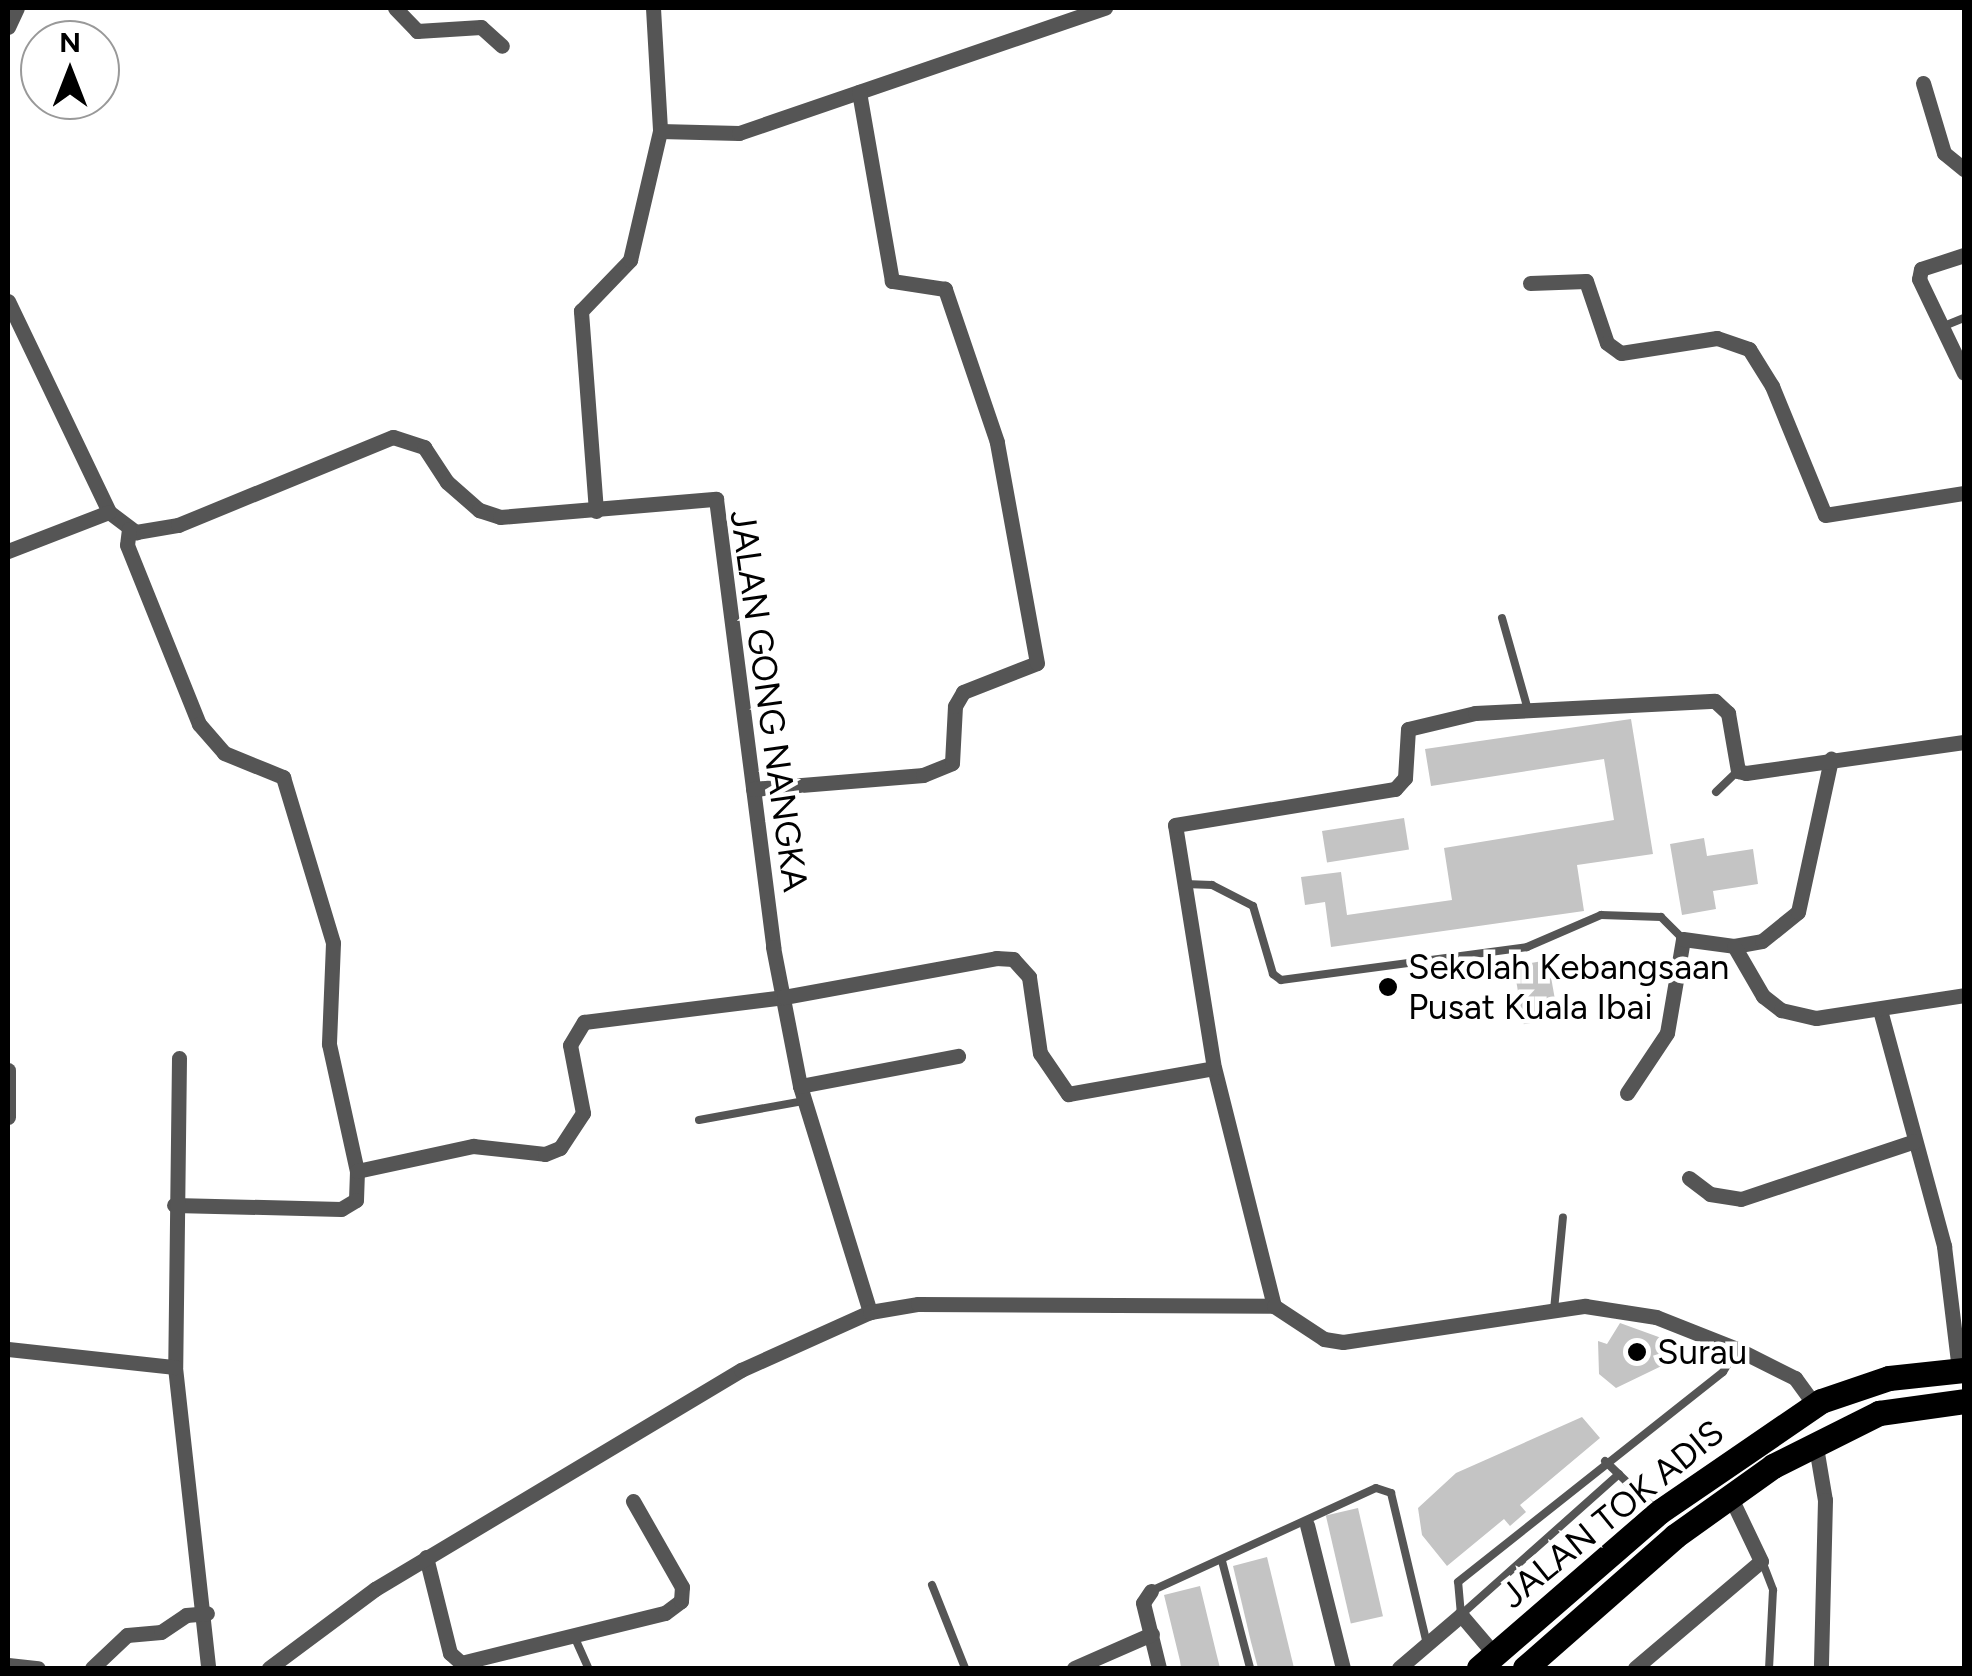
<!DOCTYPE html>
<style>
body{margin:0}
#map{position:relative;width:1972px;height:1676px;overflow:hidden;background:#fff;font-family:Figtree,sans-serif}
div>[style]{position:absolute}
.building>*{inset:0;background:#c4c4c4;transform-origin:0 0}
.service>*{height:8px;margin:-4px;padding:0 4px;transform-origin:4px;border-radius:4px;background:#555}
.minor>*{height:15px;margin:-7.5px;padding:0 7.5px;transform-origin:7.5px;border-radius:7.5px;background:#555}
.primary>*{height:25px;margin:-12.5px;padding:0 12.5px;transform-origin:12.5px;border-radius:12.5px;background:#000}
.dots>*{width:28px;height:28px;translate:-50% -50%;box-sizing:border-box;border:5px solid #fff;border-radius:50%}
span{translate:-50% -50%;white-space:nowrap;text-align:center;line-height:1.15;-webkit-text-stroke:9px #fff;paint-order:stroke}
.street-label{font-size:35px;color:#000}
.poi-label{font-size:35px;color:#000}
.left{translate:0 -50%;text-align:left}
.frame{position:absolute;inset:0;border:10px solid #000;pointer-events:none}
.north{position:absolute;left:20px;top:20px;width:100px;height:100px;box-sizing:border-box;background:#fff;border:2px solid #999;border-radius:50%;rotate:0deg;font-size:28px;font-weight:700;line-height:40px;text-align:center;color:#000}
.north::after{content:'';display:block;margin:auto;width:35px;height:45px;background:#000;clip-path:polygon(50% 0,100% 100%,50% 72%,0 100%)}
</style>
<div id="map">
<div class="building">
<div style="clip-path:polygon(1631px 719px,1653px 854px,1577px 865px,1584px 911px,1331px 947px,1325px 902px,1305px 905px,1301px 877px,1341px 872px,1347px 915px,1452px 900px,1444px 848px,1614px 820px,1604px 759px,1431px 786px,1425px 749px)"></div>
<div style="left:1404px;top:818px;width:32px;height:83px;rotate:81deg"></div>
<div style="clip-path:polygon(1704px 838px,1707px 856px,1753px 849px,1758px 884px,1713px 891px,1716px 909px,1682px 915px,1670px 844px)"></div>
<div style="left:1548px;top:960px;width:59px;height:35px;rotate:80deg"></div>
<div style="clip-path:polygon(1620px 1323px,1678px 1344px,1674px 1360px,1616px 1388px,1599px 1374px,1598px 1341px,1607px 1344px)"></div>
<div style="clip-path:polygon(1582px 1417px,1600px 1438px,1520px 1505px,1526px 1512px,1510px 1526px,1504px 1519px,1447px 1566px,1422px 1535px,1418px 1508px,1456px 1473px)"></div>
<div style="left:1358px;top:1508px;width:111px;height:33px;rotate:77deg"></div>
<div style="clip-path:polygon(1267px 1557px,1294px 1668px,1258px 1668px,1251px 1642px,1233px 1566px)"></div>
<div style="clip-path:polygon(1200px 1586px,1216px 1652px,1220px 1668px,1181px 1668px,1180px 1661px,1164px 1595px)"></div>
</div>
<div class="service">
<div style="left:1944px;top:326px;width:22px;rotate:-22deg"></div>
<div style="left:1502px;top:618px;width:96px;rotate:74.2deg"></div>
<div style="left:1716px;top:792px;width:30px;rotate:-44deg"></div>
<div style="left:1185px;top:884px;width:27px;rotate:2deg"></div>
<div style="left:1212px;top:885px;width:46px;rotate:27.1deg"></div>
<div style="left:1253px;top:906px;width:71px;rotate:73.6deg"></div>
<div style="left:1273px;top:974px;width:10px;rotate:37deg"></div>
<div style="left:1281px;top:980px;width:248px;rotate:-7.6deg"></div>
<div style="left:1527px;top:947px;width:81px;rotate:-23.4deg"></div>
<div style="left:1601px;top:915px;width:60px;rotate:1.9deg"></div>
<div style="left:1661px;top:917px;width:31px;rotate:45deg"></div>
<div style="left:699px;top:1120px;width:107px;rotate:-10.3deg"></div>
<div style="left:1554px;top:1310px;width:93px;rotate:-84.5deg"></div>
<div style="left:1605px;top:1461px;width:71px;rotate:43.9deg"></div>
<div style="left:1619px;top:1474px;width:212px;rotate:138.3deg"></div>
<div style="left:1461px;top:1615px;width:33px;rotate:-95deg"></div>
<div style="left:1458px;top:1582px;width:338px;rotate:-38.4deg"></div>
<div style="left:1723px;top:1372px;width:27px;rotate:-59deg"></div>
<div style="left:1222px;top:1561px;width:111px;rotate:75.3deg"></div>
<div style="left:1762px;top:1561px;width:31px;rotate:69deg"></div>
<div style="left:1773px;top:1590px;width:78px;rotate:92.9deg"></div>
<div style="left:932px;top:1585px;width:89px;rotate:68.3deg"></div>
<div style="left:1151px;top:1591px;width:247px;rotate:-24.6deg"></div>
<div style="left:1376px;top:1488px;width:16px;rotate:18deg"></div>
<div style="left:1391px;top:1493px;width:155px;rotate:76.6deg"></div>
<div style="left:574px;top:1636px;width:35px;rotate:66deg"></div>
</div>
<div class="minor">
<div style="left:395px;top:8px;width:32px;rotate:46deg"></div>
<div style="left:417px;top:31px;width:64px;rotate:-3.6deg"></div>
<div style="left:481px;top:27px;width:28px;rotate:42deg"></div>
<div style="left:653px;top:8px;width:123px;rotate:86.7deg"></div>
<div style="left:8px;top:27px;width:21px;rotate:-65deg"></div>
<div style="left:1923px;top:83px;width:73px;rotate:73.3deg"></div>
<div style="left:1944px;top:153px;width:26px;rotate:39deg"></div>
<div style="left:1964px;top:255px;width:45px;rotate:162deg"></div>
<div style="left:1921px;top:269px;width:10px;rotate:101deg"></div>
<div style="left:1919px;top:279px;width:104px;rotate:64.4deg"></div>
<div style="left:1530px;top:283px;width:56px;rotate:-2deg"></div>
<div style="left:1586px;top:281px;width:65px;rotate:71.3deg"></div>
<div style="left:1607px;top:343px;width:17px;rotate:36deg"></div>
<div style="left:1621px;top:353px;width:97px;rotate:-8.9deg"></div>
<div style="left:1717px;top:338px;width:34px;rotate:19deg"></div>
<div style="left:1749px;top:349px;width:44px;rotate:58.1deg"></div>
<div style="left:1772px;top:386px;width:139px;rotate:67.7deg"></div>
<div style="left:1825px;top:515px;width:141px;rotate:-9deg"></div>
<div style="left:8px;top:301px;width:234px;rotate:64.4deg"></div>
<div style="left:109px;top:512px;width:34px;rotate:37deg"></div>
<div style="left:136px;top:532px;width:43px;rotate:-9.5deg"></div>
<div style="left:178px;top:525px;width:232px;rotate:-22.3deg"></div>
<div style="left:393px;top:437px;width:33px;rotate:18deg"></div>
<div style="left:424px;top:447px;width:42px;rotate:56.7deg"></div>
<div style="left:447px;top:482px;width:43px;rotate:41.2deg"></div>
<div style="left:479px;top:510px;width:22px;rotate:18deg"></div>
<div style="left:500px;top:517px;width:217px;rotate:-4.8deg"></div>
<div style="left:716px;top:499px;width:452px;rotate:82.7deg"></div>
<div style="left:773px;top:947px;width:142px;rotate:79deg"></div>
<div style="left:800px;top:1086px;width:237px;rotate:72.8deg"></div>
<div style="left:596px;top:511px;width:201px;rotate:-94.3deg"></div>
<div style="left:581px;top:311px;width:71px;rotate:-46.1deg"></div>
<div style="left:630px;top:260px;width:132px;rotate:-76.9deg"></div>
<div style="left:660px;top:131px;width:79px;rotate:1.5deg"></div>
<div style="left:739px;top:133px;width:387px;rotate:-18.9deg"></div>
<div style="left:129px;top:529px;width:16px;rotate:97deg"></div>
<div style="left:127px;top:545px;width:193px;rotate:68.1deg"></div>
<div style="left:199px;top:724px;width:38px;rotate:49deg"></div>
<div style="left:224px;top:753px;width:64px;rotate:22.1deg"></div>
<div style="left:283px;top:777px;width:173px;rotate:73.2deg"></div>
<div style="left:333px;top:943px;width:101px;rotate:92.3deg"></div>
<div style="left:329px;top:1044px;width:130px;rotate:77.6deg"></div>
<div style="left:357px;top:1171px;width:29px;rotate:92deg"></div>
<div style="left:356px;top:1200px;width:17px;rotate:149deg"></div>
<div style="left:341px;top:1209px;width:167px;rotate:-178.6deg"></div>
<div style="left:8px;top:551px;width:108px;rotate:-21.1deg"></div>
<div style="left:753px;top:789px;width:171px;rotate:-4.7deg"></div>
<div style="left:923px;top:775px;width:31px;rotate:-22deg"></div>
<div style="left:952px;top:763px;width:57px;rotate:-87deg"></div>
<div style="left:955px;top:706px;width:16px;rotate:-60deg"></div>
<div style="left:963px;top:692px;width:79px;rotate:-21.4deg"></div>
<div style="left:1037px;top:663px;width:225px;rotate:-100.3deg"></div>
<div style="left:997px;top:442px;width:162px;rotate:-108.8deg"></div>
<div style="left:945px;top:289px;width:54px;rotate:-171.4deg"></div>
<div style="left:892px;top:281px;width:192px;rotate:-99.9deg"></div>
<div style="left:1734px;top:946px;width:28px;rotate:-10deg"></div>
<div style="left:1762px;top:941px;width:46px;rotate:-38.9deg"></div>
<div style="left:1798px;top:912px;width:157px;rotate:-77.8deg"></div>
<div style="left:1880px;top:1010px;width:245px;rotate:74.8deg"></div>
<div style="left:1944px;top:1246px;width:125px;rotate:83.1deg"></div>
<div style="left:179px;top:1058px;width:309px;rotate:90.7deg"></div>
<div style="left:175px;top:1367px;width:303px;rotate:83.7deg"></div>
<div style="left:8px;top:1070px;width:47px;rotate:90deg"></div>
<div style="left:800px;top:1086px;width:161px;rotate:-10.8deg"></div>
<div style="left:1627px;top:1093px;width:72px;rotate:-56.3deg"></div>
<div style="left:1667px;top:1033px;width:95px;rotate:-80.3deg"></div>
<div style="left:1683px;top:939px;width:51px;rotate:7.8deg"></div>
<div style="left:1734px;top:946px;width:58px;rotate:59.9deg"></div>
<div style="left:1763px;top:996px;width:23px;rotate:38deg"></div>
<div style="left:1781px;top:1010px;width:36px;rotate:13deg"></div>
<div style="left:1816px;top:1018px;width:150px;rotate:-8.8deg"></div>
<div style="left:357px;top:1171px;width:119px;rotate:-12.2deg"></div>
<div style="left:473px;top:1146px;width:72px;rotate:6.3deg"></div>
<div style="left:545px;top:1154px;width:16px;rotate:-22deg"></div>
<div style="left:560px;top:1148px;width:42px;rotate:-56.7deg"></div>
<div style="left:583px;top:1113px;width:69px;rotate:-100.8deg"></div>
<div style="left:570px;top:1045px;width:27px;rotate:-59deg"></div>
<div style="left:584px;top:1022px;width:202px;rotate:-7.1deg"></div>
<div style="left:784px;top:997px;width:216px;rotate:-10.4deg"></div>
<div style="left:996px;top:958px;width:17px;rotate:3deg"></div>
<div style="left:1013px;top:959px;width:24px;rotate:48deg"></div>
<div style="left:1029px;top:977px;width:77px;rotate:81.8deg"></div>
<div style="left:1040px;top:1053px;width:50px;rotate:55.7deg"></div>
<div style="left:1068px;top:1094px;width:148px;rotate:-10.1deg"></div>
<div style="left:1689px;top:1178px;width:26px;rotate:37deg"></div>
<div style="left:1710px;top:1194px;width:31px;rotate:9deg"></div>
<div style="left:1741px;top:1199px;width:183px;rotate:-18.4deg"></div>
<div style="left:1274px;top:1306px;width:245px;rotate:-104.1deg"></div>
<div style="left:1214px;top:1068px;width:246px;rotate:-99.1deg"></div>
<div style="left:1175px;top:825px;width:223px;rotate:-9.3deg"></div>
<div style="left:1395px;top:789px;width:15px;rotate:-48deg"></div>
<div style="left:1405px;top:778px;width:49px;rotate:-86.5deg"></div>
<div style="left:1408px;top:729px;width:69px;rotate:-13.4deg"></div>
<div style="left:1475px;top:713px;width:240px;rotate:-2.9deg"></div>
<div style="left:1715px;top:701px;width:18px;rotate:43deg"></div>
<div style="left:1728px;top:713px;width:59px;rotate:80.2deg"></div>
<div style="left:1738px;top:771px;width:8px;rotate:14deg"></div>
<div style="left:1746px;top:773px;width:220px;rotate:-8.1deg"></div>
<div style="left:8px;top:1349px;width:168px;rotate:6.2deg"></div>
<div style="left:1815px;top:1441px;width:60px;rotate:80.4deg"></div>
<div style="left:1825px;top:1500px;width:168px;rotate:91.4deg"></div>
<div style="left:1307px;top:1525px;width:147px;rotate:75.9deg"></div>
<div style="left:426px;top:1557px;width:99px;rotate:76deg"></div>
<div style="left:450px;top:1653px;width:15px;rotate:42deg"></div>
<div style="left:461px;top:1663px;width:210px;rotate:-13.8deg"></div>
<div style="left:665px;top:1613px;width:20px;rotate:-37deg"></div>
<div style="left:681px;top:1601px;width:14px;rotate:-86deg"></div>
<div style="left:682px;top:1587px;width:99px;rotate:-119.7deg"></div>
<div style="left:1151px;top:1591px;width:14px;rotate:124deg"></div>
<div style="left:1143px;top:1603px;width:67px;rotate:76.2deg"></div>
<div style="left:8px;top:1665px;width:30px;rotate:6deg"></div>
<div style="left:92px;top:1668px;width:48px;rotate:-43.3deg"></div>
<div style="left:127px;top:1635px;width:34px;rotate:-5deg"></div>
<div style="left:161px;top:1632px;width:30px;rotate:-34deg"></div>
<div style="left:186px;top:1615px;width:21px;rotate:-5deg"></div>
<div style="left:269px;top:1668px;width:132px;rotate:-36.7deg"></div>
<div style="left:375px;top:1589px;width:427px;rotate:-30.9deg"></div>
<div style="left:741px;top:1370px;width:141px;rotate:-24.2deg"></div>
<div style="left:870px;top:1312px;width:49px;rotate:-9.5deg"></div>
<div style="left:918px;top:1304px;width:356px;rotate:0.3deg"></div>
<div style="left:1274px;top:1306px;width:60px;rotate:33.4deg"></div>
<div style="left:1324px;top:1339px;width:19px;rotate:9deg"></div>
<div style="left:1343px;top:1342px;width:245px;rotate:-8.5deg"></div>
<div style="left:1585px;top:1306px;width:72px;rotate:8.8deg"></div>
<div style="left:1656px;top:1317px;width:87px;rotate:21.6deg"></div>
<div style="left:1737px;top:1349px;width:65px;rotate:26.6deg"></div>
<div style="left:1795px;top:1378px;width:34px;rotate:54deg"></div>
<div style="left:1074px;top:1668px;width:85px;rotate:-23.6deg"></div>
<div style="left:1399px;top:1668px;width:82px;rotate:-40.5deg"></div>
<div style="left:1461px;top:1615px;width:52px;rotate:49.6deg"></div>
<div style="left:1635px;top:1668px;width:165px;rotate:-40.3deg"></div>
<div style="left:1761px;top:1561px;width:72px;rotate:-115.5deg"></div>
</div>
<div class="primary">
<div style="left:1479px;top:1668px;width:238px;rotate:-40.9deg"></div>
<div style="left:1659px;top:1512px;width:196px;rotate:-34.4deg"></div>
<div style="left:1821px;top:1401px;width:72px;rotate:-18.7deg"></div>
<div style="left:1889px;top:1378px;width:75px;rotate:-6.1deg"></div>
<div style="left:1525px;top:1668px;width:200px;rotate:-41.3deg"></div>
<div style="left:1675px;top:1536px;width:120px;rotate:-35.5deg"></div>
<div style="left:1773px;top:1466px;width:119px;rotate:-26.6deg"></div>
<div style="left:1879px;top:1413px;width:86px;rotate:-8deg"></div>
</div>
<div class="dots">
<div style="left:1388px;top:987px;background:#000"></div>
<div style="left:1637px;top:1352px;background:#000"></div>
</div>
<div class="street-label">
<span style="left:769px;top:701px;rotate:82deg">JALAN GONG NANGKA</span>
<span style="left:1612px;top:1514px;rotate:-39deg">JALAN TOK ADIS</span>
</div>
<div class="poi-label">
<span class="left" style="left:1408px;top:987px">Sekolah Kebangsaan<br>Pusat Kuala Ibai</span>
<span class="left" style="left:1657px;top:1352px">Surau</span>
</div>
<div class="frame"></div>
<div class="north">N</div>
</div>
